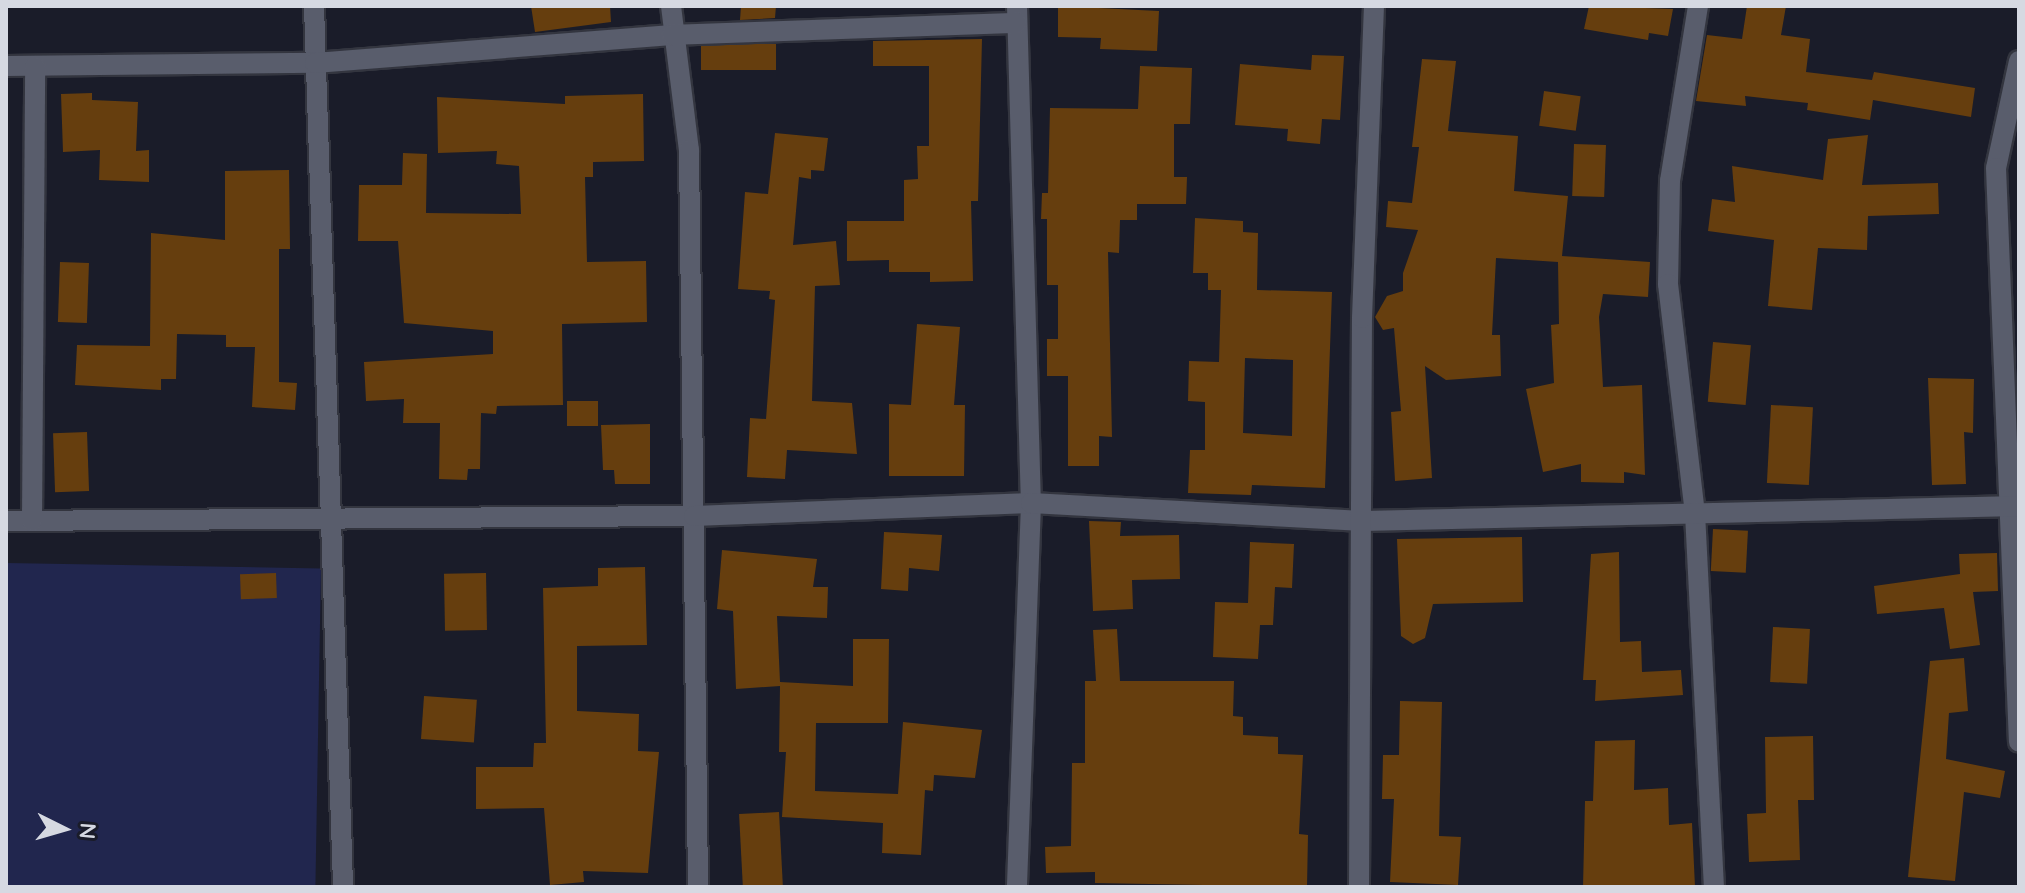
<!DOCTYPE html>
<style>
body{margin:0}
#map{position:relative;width:2025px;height:893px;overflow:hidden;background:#1a1c29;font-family:Quicksand,sans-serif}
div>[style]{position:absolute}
.green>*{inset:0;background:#21264e;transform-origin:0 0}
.building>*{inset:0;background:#663e0e;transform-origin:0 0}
.roads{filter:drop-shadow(2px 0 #33353f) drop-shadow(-2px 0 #33353f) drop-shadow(0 2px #33353f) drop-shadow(0 -2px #33353f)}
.street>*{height:20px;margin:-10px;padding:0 10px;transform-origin:10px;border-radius:10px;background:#595d6c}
span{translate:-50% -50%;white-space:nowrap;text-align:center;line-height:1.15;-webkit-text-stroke:8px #1a1c29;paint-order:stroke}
.frame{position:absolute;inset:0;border:8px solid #d6d9e2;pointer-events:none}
.north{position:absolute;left:24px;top:789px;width:80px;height:80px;-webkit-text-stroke:6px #1a1c29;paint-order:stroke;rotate:95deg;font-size:22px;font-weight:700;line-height:32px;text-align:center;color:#d6d9e2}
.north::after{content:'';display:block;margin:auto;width:28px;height:36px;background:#d6d9e2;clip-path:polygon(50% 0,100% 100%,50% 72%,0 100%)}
</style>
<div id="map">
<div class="green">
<div style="left:6px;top:563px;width:315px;height:324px;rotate:1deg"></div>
</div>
<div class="building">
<div style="clip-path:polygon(531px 6px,610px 6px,611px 22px,535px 32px)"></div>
<div style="clip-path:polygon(741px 6px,776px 6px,775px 18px,740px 20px)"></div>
<div style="clip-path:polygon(1058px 6px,1159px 11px,1157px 51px,1100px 49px,1101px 38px,1058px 37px)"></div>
<div style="clip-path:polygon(1589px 6px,1673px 9px,1668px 36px,1649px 33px,1648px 40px,1584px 29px)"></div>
<div style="clip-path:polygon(1747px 6px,1786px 6px,1781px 35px,1810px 39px,1806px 72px,1872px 80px,1874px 72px,1975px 88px,1971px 117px,1873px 100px,1870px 120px,1807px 110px,1808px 103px,1745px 96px,1746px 106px,1696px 101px,1707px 35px,1742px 39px)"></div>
<div style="clip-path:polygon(982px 39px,978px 201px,971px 201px,973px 281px,930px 282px,930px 272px,889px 272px,889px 260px,847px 261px,847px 221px,904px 221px,904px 180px,918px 179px,917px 146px,929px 146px,929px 66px,873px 66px,873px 41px)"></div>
<div style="left:776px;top:44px;width:26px;height:75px;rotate:90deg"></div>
<div style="clip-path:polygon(1312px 55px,1344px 56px,1340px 120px,1322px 119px,1320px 144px,1287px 141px,1288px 129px,1235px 125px,1240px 64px,1311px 70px)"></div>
<div style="clip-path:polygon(1422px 59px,1456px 61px,1448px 131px,1518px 136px,1514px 191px,1568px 196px,1562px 256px,1650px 262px,1648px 297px,1603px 294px,1599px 317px,1603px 387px,1642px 385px,1645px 475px,1624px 472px,1624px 483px,1581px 482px,1581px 464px,1543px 472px,1526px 389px,1554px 383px,1551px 325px,1559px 324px,1558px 262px,1496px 258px,1492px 335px,1500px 335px,1501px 376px,1446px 380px,1425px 366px,1432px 478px,1395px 481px,1391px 412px,1401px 411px,1394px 328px,1383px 330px,1375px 317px,1387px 296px,1403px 291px,1403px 273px,1418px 230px,1386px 227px,1388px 201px,1412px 203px,1419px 147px,1412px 147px)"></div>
<div style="clip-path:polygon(1140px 66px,1192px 68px,1190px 124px,1174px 124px,1174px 177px,1187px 177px,1186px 204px,1137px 204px,1137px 220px,1120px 220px,1119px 253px,1108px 252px,1112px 437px,1099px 436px,1099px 466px,1068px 466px,1068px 376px,1047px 376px,1047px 339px,1058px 339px,1058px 285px,1047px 285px,1047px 219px,1041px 219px,1042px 193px,1048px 193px,1050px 108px,1138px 109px)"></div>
<div style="left:1544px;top:91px;width:37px;height:35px;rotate:8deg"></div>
<div style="clip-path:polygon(92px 93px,92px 100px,138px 102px,136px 151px,149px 150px,149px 182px,99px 180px,100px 150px,63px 152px,61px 94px)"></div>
<div style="clip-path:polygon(643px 94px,644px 161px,593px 162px,593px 177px,585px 177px,587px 262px,646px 261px,647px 322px,562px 324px,563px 405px,497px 406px,496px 414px,481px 413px,480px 469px,468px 469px,467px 480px,439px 479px,440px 423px,403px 423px,404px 399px,366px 401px,364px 362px,493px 354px,493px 331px,404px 323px,398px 241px,358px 241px,359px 185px,402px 185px,403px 153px,427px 154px,426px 213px,521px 214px,519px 166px,496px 164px,497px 151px,438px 153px,437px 97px,565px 104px,565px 96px)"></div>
<div style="clip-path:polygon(775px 133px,828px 138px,824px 171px,811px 170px,811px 179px,799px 177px,793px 245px,836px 241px,840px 285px,815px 286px,812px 401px,852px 403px,857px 454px,787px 450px,785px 479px,747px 477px,750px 418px,766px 419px,775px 300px,769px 299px,770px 291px,738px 289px,745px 192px,768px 194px)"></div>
<div style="clip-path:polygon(1868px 135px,1862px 185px,1938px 183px,1939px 214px,1868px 216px,1867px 250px,1818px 248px,1812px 310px,1768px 306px,1774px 240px,1708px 231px,1712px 199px,1735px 202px,1732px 166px,1823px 180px,1828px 139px)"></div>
<div style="left:1574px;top:144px;width:32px;height:52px;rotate:2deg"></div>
<div style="clip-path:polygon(289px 170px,290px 249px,279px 249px,279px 382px,297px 383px,295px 410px,252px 407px,255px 347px,226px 347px,226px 335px,177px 334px,176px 379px,161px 379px,161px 390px,75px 385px,77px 345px,150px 346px,151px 233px,225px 240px,225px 171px)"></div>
<div style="clip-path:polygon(evenodd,1195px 218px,1243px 221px,1243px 232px,1258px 233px,1257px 290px,1332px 292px,1325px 488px,1252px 485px,1251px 495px,1188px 493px,1190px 450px,1205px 450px,1205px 402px,1188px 401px,1189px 361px,1219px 362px,1221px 290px,1208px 290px,1208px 273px,1193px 273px,1195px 218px,1245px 358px,1293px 360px,1292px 436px,1243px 433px,1245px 358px)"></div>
<div style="left:60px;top:262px;width:29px;height:60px;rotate:2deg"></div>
<div style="clip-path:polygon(917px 324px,960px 327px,954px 405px,965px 405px,964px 476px,889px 476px,889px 404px,911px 405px)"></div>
<div style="left:1713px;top:342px;width:38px;height:60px;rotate:5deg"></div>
<div style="clip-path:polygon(1928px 378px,1974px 379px,1973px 433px,1964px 432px,1966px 484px,1932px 485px)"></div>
<div style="left:567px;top:401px;width:31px;height:25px"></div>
<div style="left:1771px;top:405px;width:42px;height:78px;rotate:3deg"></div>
<div style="clip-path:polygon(650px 424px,650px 484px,615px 484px,614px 470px,603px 470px,601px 425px)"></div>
<div style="left:87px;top:432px;width:59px;height:34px;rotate:88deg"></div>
<div style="clip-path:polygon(1089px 521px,1121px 522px,1120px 536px,1179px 535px,1180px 579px,1132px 580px,1133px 609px,1093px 611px)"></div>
<div style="left:1713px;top:529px;width:35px;height:42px;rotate:3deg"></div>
<div style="clip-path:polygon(884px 532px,942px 535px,939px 571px,909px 568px,908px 591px,881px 589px)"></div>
<div style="clip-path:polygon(1522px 537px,1523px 602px,1433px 604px,1425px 638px,1413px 644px,1401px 636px,1397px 539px)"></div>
<div style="clip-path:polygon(1250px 542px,1294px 544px,1292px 588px,1275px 587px,1273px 625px,1260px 625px,1258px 659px,1213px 657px,1215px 602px,1248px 603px)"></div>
<div style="clip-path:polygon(722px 550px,817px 559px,813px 587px,828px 587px,827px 618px,777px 616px,780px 682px,853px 686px,853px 639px,889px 639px,888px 723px,816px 723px,815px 791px,898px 794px,903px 722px,982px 730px,975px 778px,934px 775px,933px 791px,925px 790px,921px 855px,882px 853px,883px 823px,782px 817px,786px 752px,779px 752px,780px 686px,736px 689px,733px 611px,717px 609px)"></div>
<div style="clip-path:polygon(1619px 552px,1620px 642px,1641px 641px,1642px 672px,1681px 670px,1683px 695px,1595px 701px,1596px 680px,1583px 680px,1591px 554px)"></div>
<div style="clip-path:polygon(1997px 553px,1998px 591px,1973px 592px,1980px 645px,1950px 649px,1944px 608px,1877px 614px,1874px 586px,1960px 574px,1959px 554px)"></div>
<div style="clip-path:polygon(645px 567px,647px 645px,577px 646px,577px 711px,639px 714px,638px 751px,659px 752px,648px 873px,583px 871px,584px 882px,550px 885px,544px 808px,476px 809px,476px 767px,533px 767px,534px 743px,546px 743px,543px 588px,598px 586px,598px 568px)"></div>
<div style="left:276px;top:573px;width:25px;height:36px;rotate:88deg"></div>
<div style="left:486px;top:573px;width:57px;height:42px;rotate:89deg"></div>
<div style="left:1773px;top:627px;width:37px;height:55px;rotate:3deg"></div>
<div style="clip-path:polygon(1117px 629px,1120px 681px,1234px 681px,1233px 716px,1243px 717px,1243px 735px,1278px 737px,1278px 754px,1303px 755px,1299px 834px,1308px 835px,1307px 887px,1095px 883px,1095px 872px,1046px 873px,1045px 847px,1071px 846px,1072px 763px,1085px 763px,1085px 681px,1096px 681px,1093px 630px)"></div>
<div style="clip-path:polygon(1964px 658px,1968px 711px,1949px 713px,1946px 759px,2005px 771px,2000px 798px,1964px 792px,1955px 881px,1908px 877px,1930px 661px)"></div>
<div style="left:424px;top:696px;width:53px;height:43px;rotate:4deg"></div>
<div style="clip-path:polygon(1400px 701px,1442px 702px,1439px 836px,1461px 837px,1458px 885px,1390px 882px,1394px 799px,1382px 799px,1383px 755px,1399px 755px)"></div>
<div style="clip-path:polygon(1813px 736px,1814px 800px,1798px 800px,1800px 860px,1749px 862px,1747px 814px,1766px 813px,1765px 737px)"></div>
<div style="clip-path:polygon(1635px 740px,1634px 790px,1668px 788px,1669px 825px,1692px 823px,1695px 887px,1583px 887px,1585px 801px,1593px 801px,1595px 741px)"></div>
<div style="left:779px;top:812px;width:75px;height:40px;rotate:87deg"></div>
</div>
<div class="roads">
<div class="street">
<div style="left:314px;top:6px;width:881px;rotate:88.11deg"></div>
<div style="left:671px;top:6px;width:145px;rotate:82.9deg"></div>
<div style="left:689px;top:150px;width:737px;rotate:89.3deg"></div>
<div style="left:1017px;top:6px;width:497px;rotate:88.4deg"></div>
<div style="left:1031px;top:503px;width:384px;rotate:92.1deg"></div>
<div style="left:1698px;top:6px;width:177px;rotate:99.1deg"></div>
<div style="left:1670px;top:181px;width:103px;rotate:91.1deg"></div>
<div style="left:1668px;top:284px;width:231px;rotate:83.3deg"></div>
<div style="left:1695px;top:513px;width:374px;rotate:87.1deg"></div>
<div style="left:2019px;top:61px;width:109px;rotate:102.1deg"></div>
<div style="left:1996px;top:168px;width:574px;rotate:87.71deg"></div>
<div style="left:6px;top:66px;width:309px;rotate:-0.6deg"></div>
<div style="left:315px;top:63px;width:358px;rotate:-4.5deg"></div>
<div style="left:672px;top:35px;width:345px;rotate:-2deg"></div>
<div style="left:6px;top:521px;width:688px;rotate:-0.42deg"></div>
<div style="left:694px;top:516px;width:337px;rotate:-2.2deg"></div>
<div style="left:1031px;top:503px;width:332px;rotate:3.1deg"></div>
<div style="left:1363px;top:521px;width:656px;rotate:-1.31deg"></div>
<div style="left:32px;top:521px;width:454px;rotate:-89.6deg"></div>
<div style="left:1359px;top:887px;width:569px;rotate:-89.7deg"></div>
<div style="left:1362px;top:318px;width:312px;rotate:-87.8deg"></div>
</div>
</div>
<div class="frame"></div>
<div class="north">N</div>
</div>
